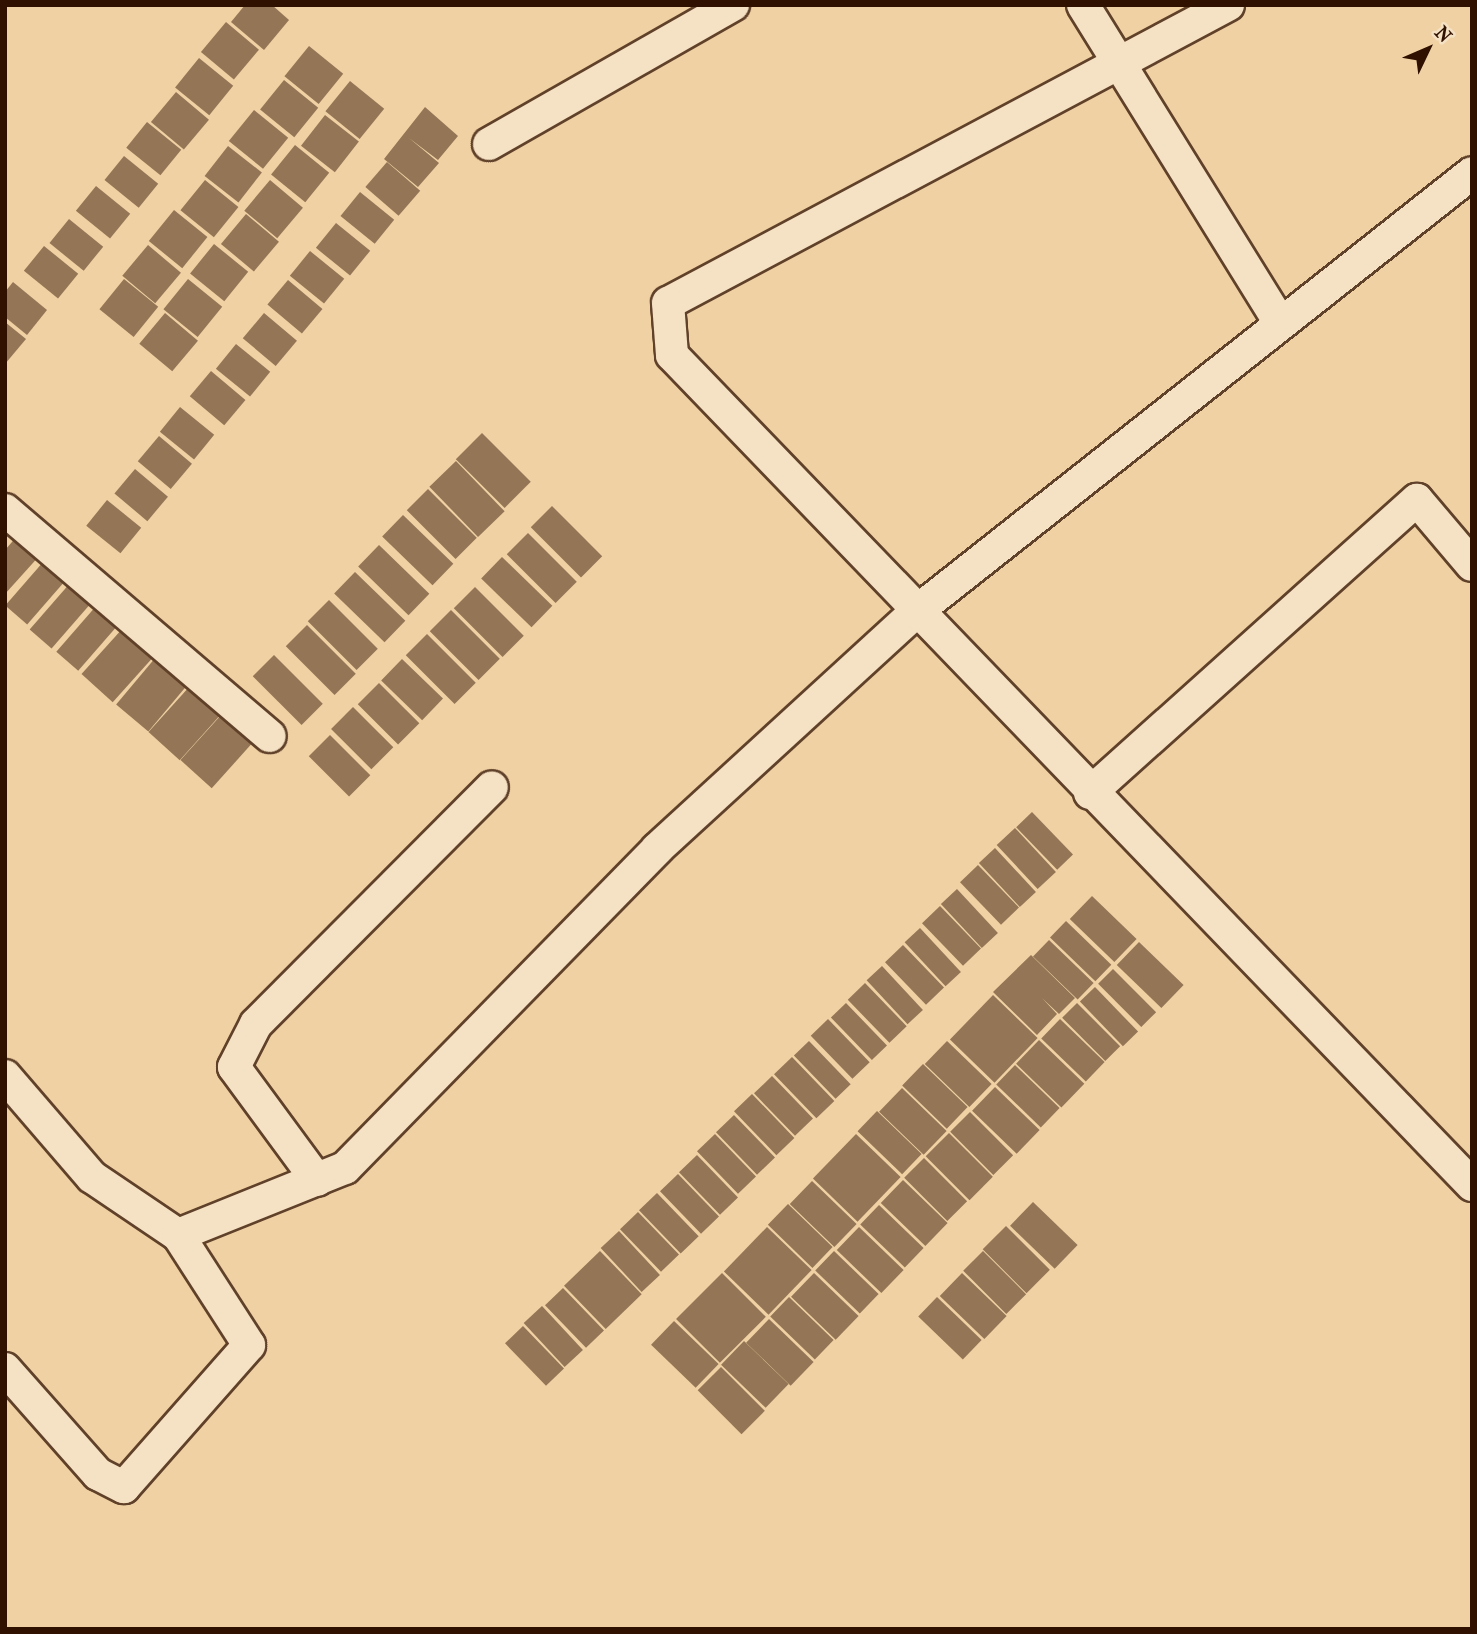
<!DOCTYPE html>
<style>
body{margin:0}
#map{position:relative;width:1477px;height:1634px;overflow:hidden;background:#f0d1a4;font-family:"IM FELL French Canon",serif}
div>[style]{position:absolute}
.building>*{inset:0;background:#947555;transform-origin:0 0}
.roads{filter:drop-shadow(2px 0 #604129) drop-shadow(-2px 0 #604129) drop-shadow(0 2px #604129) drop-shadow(0 -2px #604129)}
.minor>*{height:32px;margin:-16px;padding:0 16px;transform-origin:16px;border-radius:16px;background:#f5e1c4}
span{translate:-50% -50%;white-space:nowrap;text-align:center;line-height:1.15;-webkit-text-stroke:6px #f5e1c4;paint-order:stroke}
.frame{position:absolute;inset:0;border:7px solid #301100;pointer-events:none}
.north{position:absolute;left:1393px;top:14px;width:70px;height:70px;-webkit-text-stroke:5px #f5e1c4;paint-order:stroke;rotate:46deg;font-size:19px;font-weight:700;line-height:28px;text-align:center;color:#301100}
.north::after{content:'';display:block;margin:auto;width:24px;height:32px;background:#301100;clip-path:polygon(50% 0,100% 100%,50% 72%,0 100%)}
</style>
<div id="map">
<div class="building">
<div style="clip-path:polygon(245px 5px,272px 5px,289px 20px,264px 50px,231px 22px)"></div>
<div style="left:226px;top:22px;width:43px;height:39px;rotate:40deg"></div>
<div style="left:309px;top:46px;width:44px;height:39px;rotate:39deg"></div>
<div style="left:199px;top:58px;width:44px;height:38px;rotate:39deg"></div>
<div style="left:284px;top:80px;width:44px;height:38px;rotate:39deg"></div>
<div style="left:350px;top:81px;width:44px;height:39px;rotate:39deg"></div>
<div style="left:176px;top:92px;width:43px;height:39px;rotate:40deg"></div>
<div style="clip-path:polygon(425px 107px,458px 136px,438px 160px,409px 138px,439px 163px,418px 187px,384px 159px)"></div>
<div style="left:254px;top:110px;width:44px;height:40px;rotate:39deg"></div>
<div style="left:325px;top:115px;width:43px;height:39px;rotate:38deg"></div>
<div style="left:147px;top:122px;width:44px;height:33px;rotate:39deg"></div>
<div style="left:295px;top:145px;width:44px;height:38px;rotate:39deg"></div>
<div style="left:228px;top:146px;width:43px;height:38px;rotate:38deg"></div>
<div style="left:124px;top:156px;width:44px;height:31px;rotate:39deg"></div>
<div style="left:387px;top:162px;width:44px;height:33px;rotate:41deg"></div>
<div style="left:205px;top:180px;width:43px;height:39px;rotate:39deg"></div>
<div style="left:270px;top:180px;width:43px;height:40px;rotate:40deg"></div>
<div style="left:96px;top:186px;width:44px;height:32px;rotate:39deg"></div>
<div style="left:360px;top:192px;width:44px;height:31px;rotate:39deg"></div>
<div style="left:174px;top:210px;width:43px;height:40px;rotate:39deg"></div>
<div style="left:246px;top:214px;width:43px;height:39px;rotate:40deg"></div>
<div style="left:69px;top:219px;width:44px;height:31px;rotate:39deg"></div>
<div style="left:336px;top:223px;width:44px;height:32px;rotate:39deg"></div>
<div style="left:214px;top:244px;width:44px;height:38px;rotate:39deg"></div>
<div style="left:148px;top:245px;width:43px;height:40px;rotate:40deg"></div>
<div style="left:44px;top:246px;width:44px;height:32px;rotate:39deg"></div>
<div style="left:310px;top:251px;width:44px;height:32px;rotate:39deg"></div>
<div style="left:124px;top:279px;width:44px;height:39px;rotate:39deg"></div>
<div style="left:188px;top:279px;width:44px;height:39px;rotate:39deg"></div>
<div style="left:288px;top:280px;width:45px;height:32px;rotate:40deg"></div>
<div style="clip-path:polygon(13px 282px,47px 310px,27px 335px,5px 317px,5px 292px)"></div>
<div style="left:165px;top:313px;width:43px;height:40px;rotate:40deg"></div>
<div style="left:264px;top:313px;width:43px;height:33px;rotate:40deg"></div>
<div style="clip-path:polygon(5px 322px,26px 339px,5px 364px)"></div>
<div style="left:236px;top:344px;width:44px;height:32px;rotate:39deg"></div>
<div style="left:211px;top:371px;width:45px;height:33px;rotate:40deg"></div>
<div style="left:180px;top:407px;width:44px;height:32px;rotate:39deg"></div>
<div style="left:482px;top:433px;width:69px;height:37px;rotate:45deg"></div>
<div style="left:159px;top:436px;width:43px;height:33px;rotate:40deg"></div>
<div style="left:456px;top:461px;width:70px;height:37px;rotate:46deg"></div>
<div style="left:135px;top:469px;width:43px;height:32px;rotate:40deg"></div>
<div style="left:428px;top:489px;width:69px;height:30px;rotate:45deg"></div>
<div style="left:107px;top:500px;width:44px;height:33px;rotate:39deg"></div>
<div style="left:552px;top:506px;width:71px;height:30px;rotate:45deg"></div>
<div style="left:403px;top:515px;width:70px;height:30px;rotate:44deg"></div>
<div style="left:528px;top:533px;width:69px;height:30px;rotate:45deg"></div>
<div style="clip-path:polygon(19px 534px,41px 554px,5px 594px,5px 550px)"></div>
<div style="left:379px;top:545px;width:70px;height:30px;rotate:44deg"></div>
<div style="left:502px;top:557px;width:70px;height:30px;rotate:44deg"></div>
<div style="left:44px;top:561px;width:29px;height:59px;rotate:41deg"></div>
<div style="left:355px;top:572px;width:70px;height:30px;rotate:44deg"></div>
<div style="left:71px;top:582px;width:29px;height:63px;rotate:41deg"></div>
<div style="left:475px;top:587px;width:69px;height:30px;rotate:45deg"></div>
<div style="left:329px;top:600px;width:69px;height:30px;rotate:45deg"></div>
<div style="left:97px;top:605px;width:29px;height:62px;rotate:41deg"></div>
<div style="left:451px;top:610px;width:69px;height:30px;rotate:45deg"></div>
<div style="left:307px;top:625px;width:69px;height:30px;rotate:45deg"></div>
<div style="left:123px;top:628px;width:42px;height:62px;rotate:42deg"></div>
<div style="left:427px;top:634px;width:69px;height:30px;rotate:45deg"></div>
<div style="left:274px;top:655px;width:69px;height:30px;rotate:45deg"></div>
<div style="left:156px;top:657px;width:42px;height:62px;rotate:40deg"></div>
<div style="left:402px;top:659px;width:57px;height:30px;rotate:44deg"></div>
<div style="left:379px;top:683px;width:57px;height:30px;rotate:45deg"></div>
<div style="left:190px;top:686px;width:42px;height:62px;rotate:42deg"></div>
<div style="left:353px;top:707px;width:57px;height:31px;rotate:45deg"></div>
<div style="left:222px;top:714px;width:42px;height:62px;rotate:42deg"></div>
<div style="left:330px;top:735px;width:57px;height:30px;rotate:45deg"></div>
<div style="left:1032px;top:812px;width:59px;height:22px;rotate:46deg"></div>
<div style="left:1015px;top:828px;width:60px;height:25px;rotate:47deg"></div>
<div style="left:995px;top:848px;width:60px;height:22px;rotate:47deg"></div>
<div style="left:978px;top:865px;width:59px;height:25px;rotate:46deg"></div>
<div style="left:957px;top:889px;width:60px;height:22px;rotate:47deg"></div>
<div style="left:1092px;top:896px;width:62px;height:32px;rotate:44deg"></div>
<div style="left:940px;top:906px;width:59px;height:25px;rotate:46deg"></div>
<div style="left:1066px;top:921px;width:63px;height:23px;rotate:44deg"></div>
<div style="left:920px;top:928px;width:60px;height:21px;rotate:47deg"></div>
<div style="left:1049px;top:940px;width:62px;height:23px;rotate:44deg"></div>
<div style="left:1139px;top:942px;width:62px;height:32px;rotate:44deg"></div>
<div style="left:903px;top:945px;width:59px;height:25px;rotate:46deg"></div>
<div style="clip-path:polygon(1031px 955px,1075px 998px,1059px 1014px,1042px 998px,1057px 1014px,1037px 1035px,993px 992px)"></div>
<div style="left:882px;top:966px;width:60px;height:21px;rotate:47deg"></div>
<div style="left:1113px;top:969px;width:61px;height:21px;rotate:45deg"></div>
<div style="left:865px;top:983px;width:60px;height:24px;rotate:46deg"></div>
<div style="left:1095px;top:987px;width:62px;height:21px;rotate:46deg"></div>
<div style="left:993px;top:995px;width:62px;height:62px;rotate:44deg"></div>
<div style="left:846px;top:1003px;width:59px;height:21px;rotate:46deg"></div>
<div style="left:1077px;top:1003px;width:61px;height:21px;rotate:45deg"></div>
<div style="left:828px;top:1019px;width:60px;height:24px;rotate:46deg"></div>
<div style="left:1060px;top:1019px;width:62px;height:27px;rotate:44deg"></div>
<div style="left:1039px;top:1040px;width:63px;height:33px;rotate:44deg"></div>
<div style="left:809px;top:1041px;width:60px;height:21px;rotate:46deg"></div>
<div style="left:947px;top:1041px;width:62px;height:32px;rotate:44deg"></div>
<div style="left:792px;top:1057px;width:61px;height:25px;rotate:46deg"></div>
<div style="left:923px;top:1064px;width:62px;height:30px;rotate:44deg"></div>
<div style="left:1015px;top:1065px;width:62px;height:27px;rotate:44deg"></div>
<div style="left:772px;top:1076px;width:59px;height:25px;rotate:46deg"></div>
<div style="left:995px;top:1087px;width:62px;height:33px;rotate:44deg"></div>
<div style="left:902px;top:1088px;width:62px;height:33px;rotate:44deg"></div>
<div style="left:752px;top:1094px;width:61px;height:25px;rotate:46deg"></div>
<div style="left:877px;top:1111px;width:62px;height:28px;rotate:44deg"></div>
<div style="left:970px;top:1112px;width:61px;height:28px;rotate:45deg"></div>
<div style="left:734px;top:1115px;width:59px;height:25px;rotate:46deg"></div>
<div style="left:949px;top:1133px;width:62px;height:33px;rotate:45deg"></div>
<div style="left:715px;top:1134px;width:59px;height:25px;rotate:46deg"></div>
<div style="left:856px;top:1134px;width:62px;height:62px;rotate:44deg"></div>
<div style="left:697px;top:1155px;width:59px;height:25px;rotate:46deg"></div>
<div style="left:924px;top:1158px;width:61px;height:28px;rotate:45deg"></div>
<div style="left:678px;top:1174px;width:59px;height:25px;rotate:46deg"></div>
<div style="left:903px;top:1180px;width:62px;height:32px;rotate:44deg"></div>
<div style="left:812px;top:1181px;width:62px;height:32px;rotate:44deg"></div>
<div style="left:657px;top:1193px;width:60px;height:25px;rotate:46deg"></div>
<div style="left:1033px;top:1202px;width:62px;height:33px;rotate:44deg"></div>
<div style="left:788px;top:1204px;width:62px;height:29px;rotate:44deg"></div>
<div style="left:879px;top:1205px;width:62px;height:27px;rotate:44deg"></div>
<div style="left:638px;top:1212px;width:59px;height:25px;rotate:46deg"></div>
<div style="left:1006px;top:1226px;width:62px;height:33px;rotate:45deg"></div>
<div style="left:767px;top:1227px;width:62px;height:62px;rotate:44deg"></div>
<div style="left:859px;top:1227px;width:62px;height:32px;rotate:44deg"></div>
<div style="left:619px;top:1231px;width:60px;height:25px;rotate:47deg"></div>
<div style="left:600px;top:1251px;width:60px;height:50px;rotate:46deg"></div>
<div style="left:834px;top:1251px;width:62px;height:27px;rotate:44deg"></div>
<div style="left:983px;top:1251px;width:61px;height:28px;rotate:45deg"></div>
<div style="left:722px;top:1273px;width:62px;height:65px;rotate:45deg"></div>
<div style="left:814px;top:1273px;width:62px;height:33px;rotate:44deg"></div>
<div style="left:962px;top:1273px;width:62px;height:32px;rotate:44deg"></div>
<div style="left:563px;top:1288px;width:59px;height:25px;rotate:46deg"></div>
<div style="left:789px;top:1297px;width:62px;height:27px;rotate:44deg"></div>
<div style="left:937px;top:1297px;width:62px;height:27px;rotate:44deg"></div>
<div style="left:542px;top:1306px;width:60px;height:25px;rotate:47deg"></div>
<div style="left:769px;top:1319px;width:62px;height:33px;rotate:44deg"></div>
<div style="left:674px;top:1321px;width:62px;height:33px;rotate:44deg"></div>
<div style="left:523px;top:1326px;width:59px;height:25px;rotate:46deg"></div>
<div style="left:744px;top:1341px;width:62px;height:33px;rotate:44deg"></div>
<div style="left:721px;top:1367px;width:62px;height:33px;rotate:45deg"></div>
</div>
<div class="roads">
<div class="minor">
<div style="left:1083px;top:5px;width:375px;rotate:58.2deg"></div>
<div style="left:1228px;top:5px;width:634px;rotate:151.98deg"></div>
<div style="left:668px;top:303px;width:52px;rotate:85.6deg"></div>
<div style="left:672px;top:355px;width:1153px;rotate:46.05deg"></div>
<div style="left:489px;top:144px;width:281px;rotate:-29.7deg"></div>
<div style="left:5px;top:510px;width:348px;rotate:40.5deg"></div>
<div style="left:1090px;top:793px;width:439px;rotate:-41.9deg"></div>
<div style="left:1417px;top:500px;width:85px;rotate:49.8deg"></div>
<div style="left:5px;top:1076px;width:133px;rotate:49.3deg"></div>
<div style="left:92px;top:1177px;width:104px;rotate:34deg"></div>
<div style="left:178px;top:1235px;width:180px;rotate:-21.9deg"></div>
<div style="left:345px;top:1168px;width:446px;rotate:-45.6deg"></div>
<div style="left:657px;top:849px;width:351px;rotate:-42.5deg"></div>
<div style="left:916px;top:612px;width:708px;rotate:-38.29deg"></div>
<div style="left:317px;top:1180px;width:140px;rotate:-126.3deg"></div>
<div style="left:234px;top:1067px;width:48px;rotate:-62.9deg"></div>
<div style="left:256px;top:1024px;width:334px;rotate:-45.1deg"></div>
<div style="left:5px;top:1369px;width:140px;rotate:48.5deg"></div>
<div style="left:98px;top:1474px;width:29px;rotate:27deg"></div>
<div style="left:124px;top:1487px;width:189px;rotate:-48.6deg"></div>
<div style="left:249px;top:1345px;width:131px;rotate:-122.8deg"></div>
</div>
</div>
<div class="frame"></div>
<div class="north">N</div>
</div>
